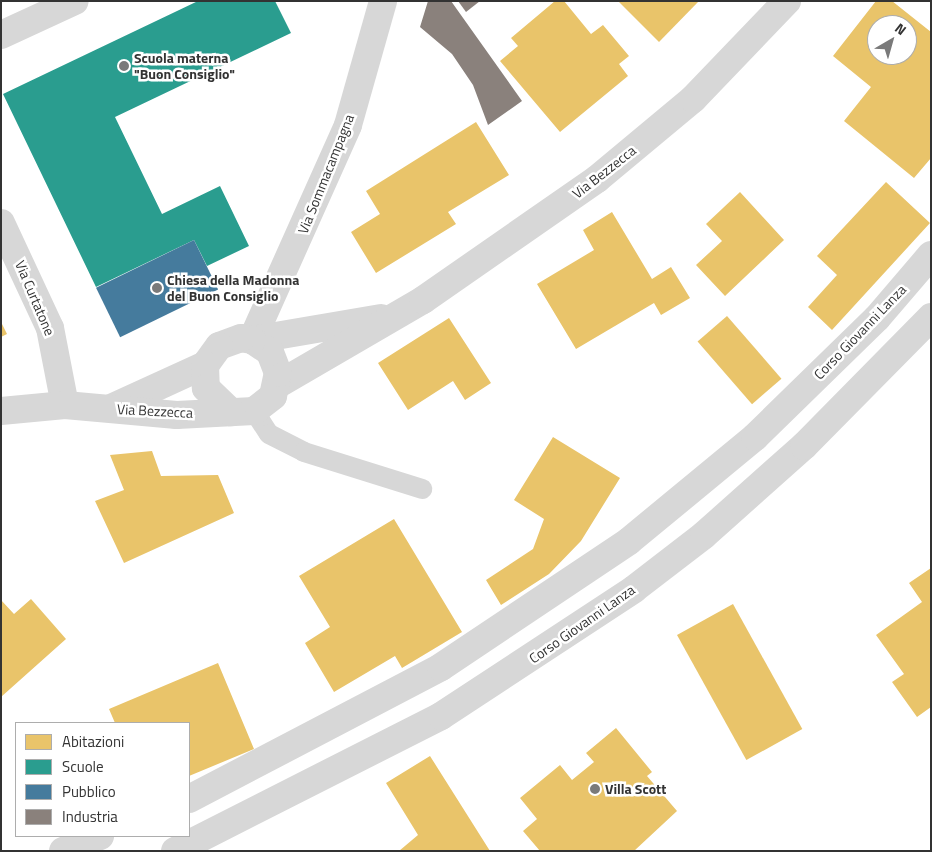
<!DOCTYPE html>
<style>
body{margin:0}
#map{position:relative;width:932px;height:852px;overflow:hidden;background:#fff;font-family:"Titillium Web",sans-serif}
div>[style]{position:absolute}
.homes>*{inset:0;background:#e9c46a;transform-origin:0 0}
.schools>*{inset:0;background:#2a9d8f}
.public>*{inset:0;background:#457b9d;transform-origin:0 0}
.industry>*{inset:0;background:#8a817c}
.service>*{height:20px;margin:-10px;padding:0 10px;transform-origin:10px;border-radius:10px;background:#d7d7d7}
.minor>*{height:28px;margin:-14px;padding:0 14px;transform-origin:14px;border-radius:14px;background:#d7d7d7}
.tertiary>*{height:28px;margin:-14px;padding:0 14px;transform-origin:14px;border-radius:14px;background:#d7d7d7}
.dots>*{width:14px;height:14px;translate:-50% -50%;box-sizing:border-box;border:2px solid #fff;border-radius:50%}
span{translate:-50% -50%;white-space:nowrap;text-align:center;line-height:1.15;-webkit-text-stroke:5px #fff;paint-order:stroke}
.poi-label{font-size:14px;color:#333;font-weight:700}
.left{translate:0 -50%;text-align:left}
.street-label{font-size:14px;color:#333}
.frame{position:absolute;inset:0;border:2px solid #333;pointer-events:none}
.legend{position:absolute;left:15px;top:722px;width:175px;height:115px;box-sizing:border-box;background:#fff;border:1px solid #adadad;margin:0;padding:6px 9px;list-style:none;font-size:15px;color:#333}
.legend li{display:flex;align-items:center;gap:10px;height:25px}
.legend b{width:25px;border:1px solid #adadad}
.north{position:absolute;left:867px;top:15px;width:50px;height:50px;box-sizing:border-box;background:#fff;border:1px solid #adadad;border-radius:50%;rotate:38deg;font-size:14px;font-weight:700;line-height:20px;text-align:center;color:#333}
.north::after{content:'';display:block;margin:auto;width:18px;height:22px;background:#7a7a7a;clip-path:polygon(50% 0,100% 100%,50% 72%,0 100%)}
</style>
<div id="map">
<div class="homes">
<div style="clip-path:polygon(555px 1px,564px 1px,591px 34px,603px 25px,629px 56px,619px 64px,628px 76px,560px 132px,500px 61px,518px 46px,511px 38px)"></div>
<div style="clip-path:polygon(618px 1px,699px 1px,659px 42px)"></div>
<div style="clip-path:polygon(evenodd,876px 1px,892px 1px,931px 32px,931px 158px,914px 178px,844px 121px,871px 87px,833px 56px,876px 1px,877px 25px,907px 25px,907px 55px,877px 55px,877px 25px)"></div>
<div style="clip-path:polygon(476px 122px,509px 175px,448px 212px,456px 224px,376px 273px,351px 232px,380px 214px,366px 191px)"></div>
<div style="clip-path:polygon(886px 182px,930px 223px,832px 330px,808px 307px,837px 275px,817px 256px)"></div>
<div style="clip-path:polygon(740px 192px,784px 240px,725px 296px,696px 265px,722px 241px,706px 224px)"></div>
<div style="clip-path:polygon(612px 212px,652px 279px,671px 267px,690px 298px,661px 315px,654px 303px,576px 349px,537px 284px,594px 250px,583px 230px)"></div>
<div style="left:727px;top:316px;width:83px;height:39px;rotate:49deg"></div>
<div style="clip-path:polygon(449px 318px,491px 383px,465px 400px,453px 381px,408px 410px,378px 363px)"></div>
<div style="clip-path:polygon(1px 322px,7px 334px,1px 337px)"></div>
<div style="clip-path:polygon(553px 437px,620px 478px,581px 541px,549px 574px,501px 605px,486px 580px,533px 549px,544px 519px,514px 500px)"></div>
<div style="clip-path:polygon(152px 451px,161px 476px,218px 475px,234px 513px,124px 563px,95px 501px,124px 490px,110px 455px)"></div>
<div style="clip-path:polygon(394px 519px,462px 632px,402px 668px,395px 656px,334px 692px,305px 643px,330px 627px,299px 576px)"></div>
<div style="clip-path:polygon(931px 568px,931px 707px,917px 717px,892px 682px,904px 674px,876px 635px,922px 602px,909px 583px)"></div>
<div style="clip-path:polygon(31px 599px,66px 639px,1px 697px,1px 600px,14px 614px)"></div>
<div style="left:733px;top:604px;width:143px;height:64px;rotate:61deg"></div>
<div style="clip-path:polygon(218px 663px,254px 749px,189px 776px,189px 723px,115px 723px,109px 709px)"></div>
<div style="clip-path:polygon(616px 728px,652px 772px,647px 776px,677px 811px,634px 851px,540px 851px,523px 831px,537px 819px,520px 798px,560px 765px,572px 780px,594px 762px,586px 753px)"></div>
<div style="clip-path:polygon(430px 756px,490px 851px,399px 851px,418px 835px,386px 783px)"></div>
</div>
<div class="schools">
<div style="clip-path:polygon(198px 1px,275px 1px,291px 33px,115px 117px,162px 214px,220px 186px,249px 246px,207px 266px,194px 240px,96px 287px,3px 94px)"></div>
</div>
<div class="public">
<div style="left:194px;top:240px;width:55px;height:109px;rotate:64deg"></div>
</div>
<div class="industry">
<div style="clip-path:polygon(428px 1px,451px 1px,522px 101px,488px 125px,473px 85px,452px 54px,420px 27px)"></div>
<div style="clip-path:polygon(458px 1px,480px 1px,466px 12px)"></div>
</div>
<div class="service">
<div style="left:254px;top:411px;width:27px;rotate:57deg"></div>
<div style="left:269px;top:434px;width:39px;rotate:27deg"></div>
<div style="left:304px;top:452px;width:124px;rotate:17.4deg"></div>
</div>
<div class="minor">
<div style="left:1px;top:35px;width:81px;rotate:-24.7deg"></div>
<div style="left:1px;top:223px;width:116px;rotate:65deg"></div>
<div style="left:50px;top:328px;width:78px;rotate:79deg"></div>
<div style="left:252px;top:340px;width:235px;rotate:-65.9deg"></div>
<div style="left:348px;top:125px;width:129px;rotate:-74.2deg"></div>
<div style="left:252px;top:340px;width:131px;rotate:-9.7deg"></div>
<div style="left:277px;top:385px;width:169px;rotate:-30.2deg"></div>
<div style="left:423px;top:300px;width:212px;rotate:-34.8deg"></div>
<div style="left:597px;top:179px;width:125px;rotate:-39.8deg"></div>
<div style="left:693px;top:99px;width:136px;rotate:-46.2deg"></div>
<div style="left:111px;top:408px;width:103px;rotate:-24.6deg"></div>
<div style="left:1px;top:411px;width:64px;rotate:-5.4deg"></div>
<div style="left:65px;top:405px;width:112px;rotate:5.1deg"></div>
<div style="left:177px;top:415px;width:77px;rotate:-3deg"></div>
<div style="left:254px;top:411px;width:24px;rotate:-38deg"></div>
<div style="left:273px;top:396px;width:24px;rotate:-78deg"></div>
<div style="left:278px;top:373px;width:22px;rotate:-111deg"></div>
<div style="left:270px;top:352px;width:22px;rotate:-146deg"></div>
<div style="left:252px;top:340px;width:11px;rotate:-170deg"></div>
<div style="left:241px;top:338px;width:23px;rotate:160deg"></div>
<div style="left:219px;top:346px;width:24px;rotate:126deg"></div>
<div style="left:205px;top:365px;width:23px;rotate:88deg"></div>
<div style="left:206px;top:388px;width:35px;rotate:44deg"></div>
</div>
<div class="tertiary">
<div style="left:189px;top:799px;width:284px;rotate:-27.6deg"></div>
<div style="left:441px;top:667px;width:226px;rotate:-33.8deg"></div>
<div style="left:629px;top:541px;width:163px;rotate:-39.5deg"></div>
<div style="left:755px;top:437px;width:170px;rotate:-44.3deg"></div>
<div style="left:877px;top:318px;width:83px;rotate:-49.4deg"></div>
<div style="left:63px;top:851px;width:40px;rotate:-22deg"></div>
<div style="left:175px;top:851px;width:298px;rotate:-26.9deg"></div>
<div style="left:441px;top:716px;width:231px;rotate:-33.3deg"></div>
<div style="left:634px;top:589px;width:88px;rotate:-37.6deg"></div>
<div style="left:704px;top:535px;width:134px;rotate:-41.7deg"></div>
<div style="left:804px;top:446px;width:181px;rotate:-45.4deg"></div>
</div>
<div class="dots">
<div style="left:124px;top:66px;background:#7a7a7a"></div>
<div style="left:157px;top:288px;background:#7a7a7a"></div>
<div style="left:595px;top:789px;background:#7a7a7a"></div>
</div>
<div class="poi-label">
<span class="left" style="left:134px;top:66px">Scuola materna<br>"Buon Consiglio"</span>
<span class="left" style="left:167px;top:288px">Chiesa della Madonna<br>del Buon Consiglio</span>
<span class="left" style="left:605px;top:789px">Villa Scott</span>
</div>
<div class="street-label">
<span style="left:604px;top:172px;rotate:-38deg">Via Bezzecca</span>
<span style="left:326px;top:174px;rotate:-68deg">Via Sommacampagna</span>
<span style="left:35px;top:298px;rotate:67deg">Via Curtatone</span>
<span style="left:860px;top:332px;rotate:-46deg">Corso Giovanni Lanza</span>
<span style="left:155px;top:411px;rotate:3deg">Via Bezzecca</span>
<span style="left:582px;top:624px;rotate:-35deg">Corso Giovanni Lanza</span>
</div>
<div class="frame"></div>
<ul class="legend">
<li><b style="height:14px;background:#e9c46a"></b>Abitazioni</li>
<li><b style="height:14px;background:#2a9d8f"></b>Scuole</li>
<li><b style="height:14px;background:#457b9d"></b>Pubblico</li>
<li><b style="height:14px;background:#8a817c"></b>Industria</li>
</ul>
<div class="north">N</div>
</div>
